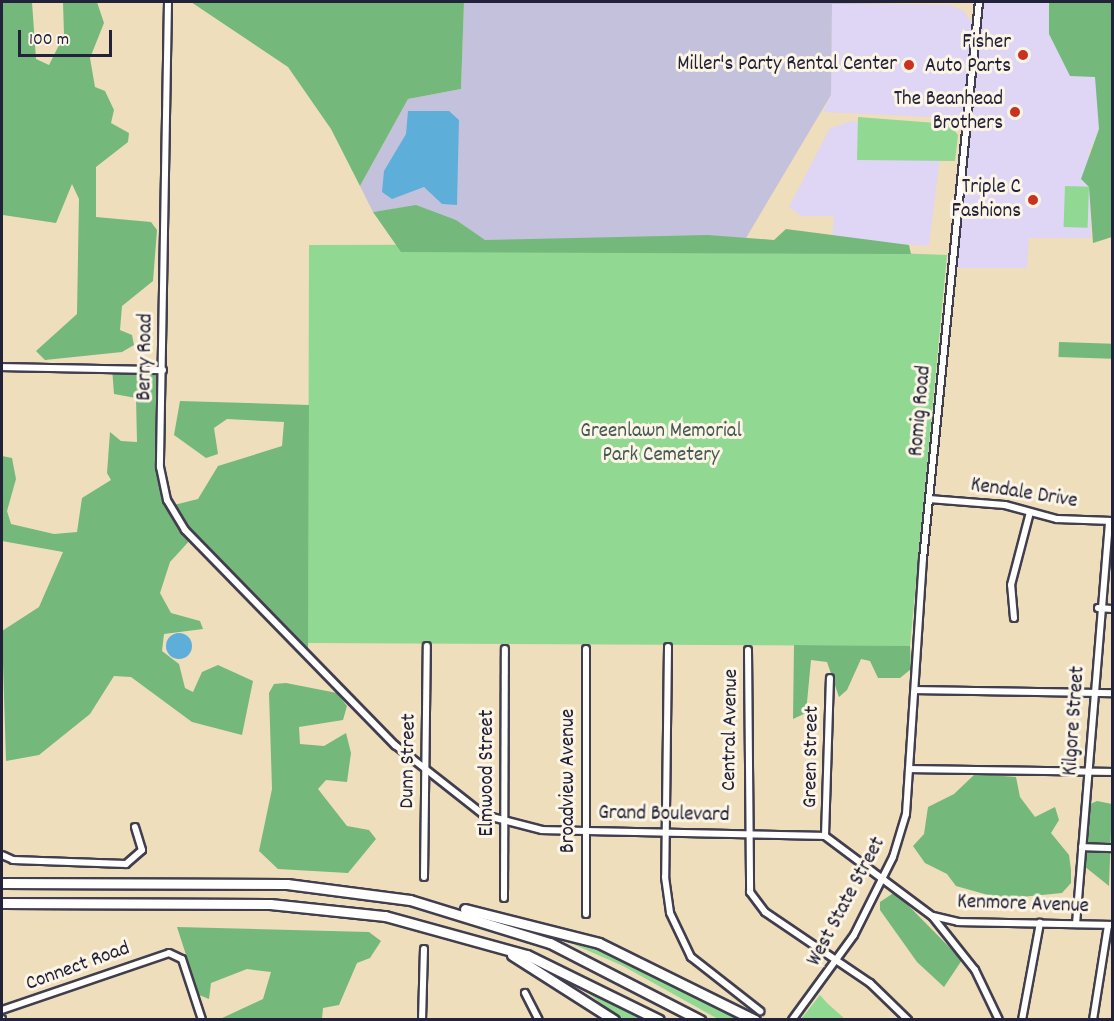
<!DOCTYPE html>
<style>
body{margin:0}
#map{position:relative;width:1114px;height:1021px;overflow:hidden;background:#eedebc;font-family:Dekko,sans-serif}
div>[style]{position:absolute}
.built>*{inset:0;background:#dfd5f5}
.industrial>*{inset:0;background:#c3c1db}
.green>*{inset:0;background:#91d892;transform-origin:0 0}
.forest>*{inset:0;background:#74b87c;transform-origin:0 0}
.water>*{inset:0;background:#5dafd9}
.round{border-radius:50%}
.roads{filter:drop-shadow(2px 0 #413e4e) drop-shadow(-2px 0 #413e4e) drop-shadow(0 2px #413e4e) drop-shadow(0 -2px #413e4e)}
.minor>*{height:6px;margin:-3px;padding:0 3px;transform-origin:3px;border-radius:3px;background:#fff}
.highway>*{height:9px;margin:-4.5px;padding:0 4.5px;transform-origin:4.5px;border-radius:4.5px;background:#fff}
.dots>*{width:16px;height:16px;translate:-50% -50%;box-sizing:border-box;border:3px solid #fcf5e5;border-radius:50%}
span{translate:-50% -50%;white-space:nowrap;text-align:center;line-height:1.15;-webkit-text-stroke:6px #fcf5e5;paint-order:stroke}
.poi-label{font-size:21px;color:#22223b}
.right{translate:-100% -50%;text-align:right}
.street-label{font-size:21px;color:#22223b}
.park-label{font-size:21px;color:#435955}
.frame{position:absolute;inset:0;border:3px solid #22223b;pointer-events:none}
.scale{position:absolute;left:18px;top:30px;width:94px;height:27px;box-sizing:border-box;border:3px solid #22223b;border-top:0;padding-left:8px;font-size:18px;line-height:21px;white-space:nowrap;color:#22223b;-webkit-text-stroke:4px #fcf5e5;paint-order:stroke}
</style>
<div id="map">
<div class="built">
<div style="clip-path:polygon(979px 2px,1049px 2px,1048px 7px,1102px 75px,1099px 129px,1089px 153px,1091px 238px,1029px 238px,1027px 268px,953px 268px,969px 113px,952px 118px,823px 112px,831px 95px,832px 4px,950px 5px,964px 11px,976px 28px)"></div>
<div style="clip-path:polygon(852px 121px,944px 125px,929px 246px,832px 239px,834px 216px,801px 216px,789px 207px,830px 128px)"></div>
</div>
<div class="industrial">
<div style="clip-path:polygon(464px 2px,979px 2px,832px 4px,831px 95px,746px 238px,559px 241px,485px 240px,471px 236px,456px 220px,406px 207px,373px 212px,360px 186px,408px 99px,461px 89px)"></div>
</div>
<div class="green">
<div style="clip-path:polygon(858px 117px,949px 124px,958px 135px,955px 161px,857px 160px)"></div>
<div style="left:1065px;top:186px;width:24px;height:41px;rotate:2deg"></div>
<div style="clip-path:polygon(659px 244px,947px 255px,910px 646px,308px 643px,309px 245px)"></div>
<div style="clip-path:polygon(525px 923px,620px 957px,749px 1019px,718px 1019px,623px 966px)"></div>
<div style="clip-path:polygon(579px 986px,601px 996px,644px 1019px,621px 1019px)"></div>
<div style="clip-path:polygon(820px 995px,827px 1003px,845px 1019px,801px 1019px)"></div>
</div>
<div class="forest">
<div style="clip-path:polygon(2px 2px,32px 2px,36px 59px,49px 65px,64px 35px,63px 2px,97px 2px,104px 23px,90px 58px,95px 87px,105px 91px,114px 110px,111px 123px,129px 133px,128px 142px,96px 167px,96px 217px,151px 222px,157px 230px,153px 281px,122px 306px,120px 330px,132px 335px,134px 345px,122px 352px,45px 360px,36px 351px,77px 314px,79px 199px,72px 184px,56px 223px,3px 215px)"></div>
<div style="clip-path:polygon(191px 2px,464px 2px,461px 89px,408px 99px,360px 186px,331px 129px,288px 67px)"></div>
<div style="clip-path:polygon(1049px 2px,1112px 2px,1112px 237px,1093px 243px,1089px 187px,1081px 179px,1099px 129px,1095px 77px,1070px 76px,1049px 34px)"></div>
<div style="clip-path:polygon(416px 205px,456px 220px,485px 240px,708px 235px,774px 240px,786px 229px,909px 245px,911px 254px,401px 252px,373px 212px)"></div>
<div style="left:1059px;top:342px;width:53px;height:15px;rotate:2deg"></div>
<div style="clip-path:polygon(112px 368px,163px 370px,160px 467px,170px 506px,198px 499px,218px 466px,282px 446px,284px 422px,227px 419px,214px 428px,218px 454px,206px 458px,174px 435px,180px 401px,309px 405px,308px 658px,192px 538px,170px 562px,160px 593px,171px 613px,200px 621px,203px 629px,164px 634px,162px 651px,179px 664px,185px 688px,193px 692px,202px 672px,218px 665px,253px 681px,242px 735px,192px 722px,131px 677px,114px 676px,90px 714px,39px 755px,6px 761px,2px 631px,39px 607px,63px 552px,2px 541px,2px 456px,12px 458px,16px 479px,7px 511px,11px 524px,54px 534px,77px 532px,82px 498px,111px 480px,107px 473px,110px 432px,121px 441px,137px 442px,136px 398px,114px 394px)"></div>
<div style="clip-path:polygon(794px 645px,910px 646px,911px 669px,900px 678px,878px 678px,870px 661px,861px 659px,847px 690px,839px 697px,827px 662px,811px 660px,806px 713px,793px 719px)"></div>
<div style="clip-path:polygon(286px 683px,337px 693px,347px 706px,343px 720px,299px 727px,300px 744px,324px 746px,346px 733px,351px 753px,347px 782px,326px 780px,318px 789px,347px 826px,369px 830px,376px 839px,348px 873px,278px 869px,259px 851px,272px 789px,269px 693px,274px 684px)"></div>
<div style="clip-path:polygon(975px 774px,1016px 777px,1020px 797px,1035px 817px,1055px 807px,1059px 820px,1051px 833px,1069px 855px,1071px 870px,1071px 883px,1062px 893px,1002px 899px,956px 886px,947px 874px,925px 863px,913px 846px,924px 834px,928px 807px,954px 794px)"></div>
<div style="clip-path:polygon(1097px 801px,1112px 804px,1109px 886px,1084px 866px,1090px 804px)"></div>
<div style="clip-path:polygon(895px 892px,962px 960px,944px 987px,917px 962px,880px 910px,880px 902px)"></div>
<div style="clip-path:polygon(177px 927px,369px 932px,381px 941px,370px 958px,357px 963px,339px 1005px,323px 1008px,322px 1019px,220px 1019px,263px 999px,271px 972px,247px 969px,211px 983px,209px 999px,199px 995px)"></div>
</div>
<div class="water">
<div style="clip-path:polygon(408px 111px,449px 111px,459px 120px,457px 205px,442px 204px,424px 187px,392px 199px,382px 192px,384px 171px,406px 134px)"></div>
<div class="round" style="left:166px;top:633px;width:26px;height:26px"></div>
</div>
<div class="roads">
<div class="minor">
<div style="left:168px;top:2px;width:465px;rotate:91deg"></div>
<div style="left:160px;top:467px;width:34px;rotate:78deg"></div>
<div style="left:167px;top:500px;width:35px;rotate:59deg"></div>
<div style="left:185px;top:530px;width:301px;rotate:45.7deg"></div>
<div style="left:395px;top:745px;width:113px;rotate:38.2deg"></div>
<div style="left:484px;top:815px;width:60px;rotate:14.5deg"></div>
<div style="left:542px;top:830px;width:283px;rotate:1.2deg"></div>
<div style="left:825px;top:836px;width:134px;rotate:36.8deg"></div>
<div style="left:932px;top:916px;width:69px;rotate:51.5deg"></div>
<div style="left:975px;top:970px;width:55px;rotate:64.4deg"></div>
<div style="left:2px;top:367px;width:161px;rotate:1.1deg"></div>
<div style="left:929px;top:499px;width:76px;rotate:4.5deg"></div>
<div style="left:1005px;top:505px;width:54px;rotate:15.1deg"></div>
<div style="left:1057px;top:519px;width:55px;rotate:2.1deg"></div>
<div style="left:1098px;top:608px;width:14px;rotate:4deg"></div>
<div style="left:1014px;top:618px;width:33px;rotate:-95deg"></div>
<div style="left:1011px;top:585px;width:75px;rotate:-75.4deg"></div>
<div style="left:668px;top:647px;width:230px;rotate:90.7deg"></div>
<div style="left:665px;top:877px;width:36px;rotate:82deg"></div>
<div style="left:670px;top:913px;width:49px;rotate:64.5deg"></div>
<div style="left:691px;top:957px;width:88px;rotate:38deg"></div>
<div style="left:748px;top:650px;width:242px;rotate:89.5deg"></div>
<div style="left:750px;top:892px;width:25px;rotate:53deg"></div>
<div style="left:765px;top:912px;width:127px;rotate:34.1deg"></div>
<div style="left:870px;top:983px;width:53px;rotate:44.2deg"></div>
<div style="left:915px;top:690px;width:197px;rotate:0.9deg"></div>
<div style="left:909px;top:769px;width:203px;rotate:0.8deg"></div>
<div style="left:825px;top:836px;width:158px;rotate:-88.2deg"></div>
<div style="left:1082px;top:847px;width:30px;rotate:2deg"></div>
<div style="left:2px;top:855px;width:12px;rotate:24deg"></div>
<div style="left:13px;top:860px;width:113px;rotate:2deg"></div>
<div style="left:126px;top:864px;width:21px;rotate:-41deg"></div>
<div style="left:142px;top:850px;width:24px;rotate:-107deg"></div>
<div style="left:424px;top:877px;width:231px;rotate:-89.3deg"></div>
<div style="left:504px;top:898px;width:249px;rotate:-89.8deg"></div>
<div style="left:586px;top:914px;width:265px;rotate:-90deg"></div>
<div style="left:933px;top:916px;width:26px;rotate:13deg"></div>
<div style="left:958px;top:922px;width:154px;rotate:1.1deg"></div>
<div style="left:1076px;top:924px;width:404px;rotate:-85.3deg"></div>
<div style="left:525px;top:993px;width:30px;rotate:63deg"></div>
<div style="left:2px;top:1010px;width:176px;rotate:-18.8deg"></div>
<div style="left:169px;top:953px;width:14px;rotate:25deg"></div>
<div style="left:182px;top:959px;width:64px;rotate:71.8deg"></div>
<div style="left:2px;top:1019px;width:1px;rotate:90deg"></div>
<div style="left:422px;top:1020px;width:71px;rotate:-88.4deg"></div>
<div style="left:792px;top:1020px;width:105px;rotate:-53.9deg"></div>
<div style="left:854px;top:935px;width:87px;rotate:-63.4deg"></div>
<div style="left:893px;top:857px;width:45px;rotate:-73.2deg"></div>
<div style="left:906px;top:814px;width:256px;rotate:-86.2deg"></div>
<div style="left:923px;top:559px;width:560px;rotate:-84.26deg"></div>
<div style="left:1022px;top:1020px;width:99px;rotate:-79.5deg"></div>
<div style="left:1093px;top:1020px;width:96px;rotate:-81deg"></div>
</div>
<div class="highway">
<div style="left:2px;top:883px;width:285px;rotate:0.2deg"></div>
<div style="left:287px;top:884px;width:124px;rotate:7.4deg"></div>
<div style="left:410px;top:900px;width:146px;rotate:17.1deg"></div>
<div style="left:550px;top:943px;width:169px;rotate:27.2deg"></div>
<div style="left:2px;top:903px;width:268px;rotate:0.2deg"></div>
<div style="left:270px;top:904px;width:116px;rotate:6deg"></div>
<div style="left:385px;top:916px;width:147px;rotate:15.4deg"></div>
<div style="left:527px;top:955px;width:147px;rotate:26.2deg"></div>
<div style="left:465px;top:909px;width:138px;rotate:14.2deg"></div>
<div style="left:599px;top:943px;width:174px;rotate:26.3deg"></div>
<div style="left:512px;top:955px;width:121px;rotate:32.5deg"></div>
</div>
</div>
<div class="dots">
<div style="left:1023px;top:55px;background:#c8321e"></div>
<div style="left:909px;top:65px;background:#c8321e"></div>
<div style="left:1015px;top:112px;background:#c8321e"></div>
<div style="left:1033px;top:200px;background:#c8321e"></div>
</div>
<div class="poi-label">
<span class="right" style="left:1011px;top:55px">Fisher<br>Auto Parts</span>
<span class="right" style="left:897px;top:65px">Miller's Party Rental Center</span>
<span class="right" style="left:1003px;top:112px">The Beanhead<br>Brothers</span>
<span class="right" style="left:1021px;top:200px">Triple C<br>Fashions</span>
</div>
<div class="street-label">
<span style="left:146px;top:357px;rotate:-89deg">Berry Road</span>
<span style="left:921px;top:411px;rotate:-85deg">Romig Road</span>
<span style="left:1024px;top:494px;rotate:9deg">Kendale Drive</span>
<span style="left:1075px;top:721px;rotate:-86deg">Kilgore Street</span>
<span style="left:731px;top:730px;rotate:-89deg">Central Avenue</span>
<span style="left:812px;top:757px;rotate:-89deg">Green Street</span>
<span style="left:409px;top:761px;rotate:-89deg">Dunn Street</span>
<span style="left:488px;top:773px;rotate:-90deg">Elmwood Street</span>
<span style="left:569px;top:781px;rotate:-90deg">Broadview Avenue</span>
<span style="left:664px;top:815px;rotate:1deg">Grand Boulevard</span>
<span style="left:847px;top:902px;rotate:-62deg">West State Street</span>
<span style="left:1023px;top:905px;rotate:2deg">Kenmore Avenue</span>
<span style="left:78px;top:967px;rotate:-20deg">Connect Road</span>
</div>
<div class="park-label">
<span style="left:661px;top:444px">Greenlawn Memorial<br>Park Cemetery</span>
</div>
<div class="frame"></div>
<div class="scale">100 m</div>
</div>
